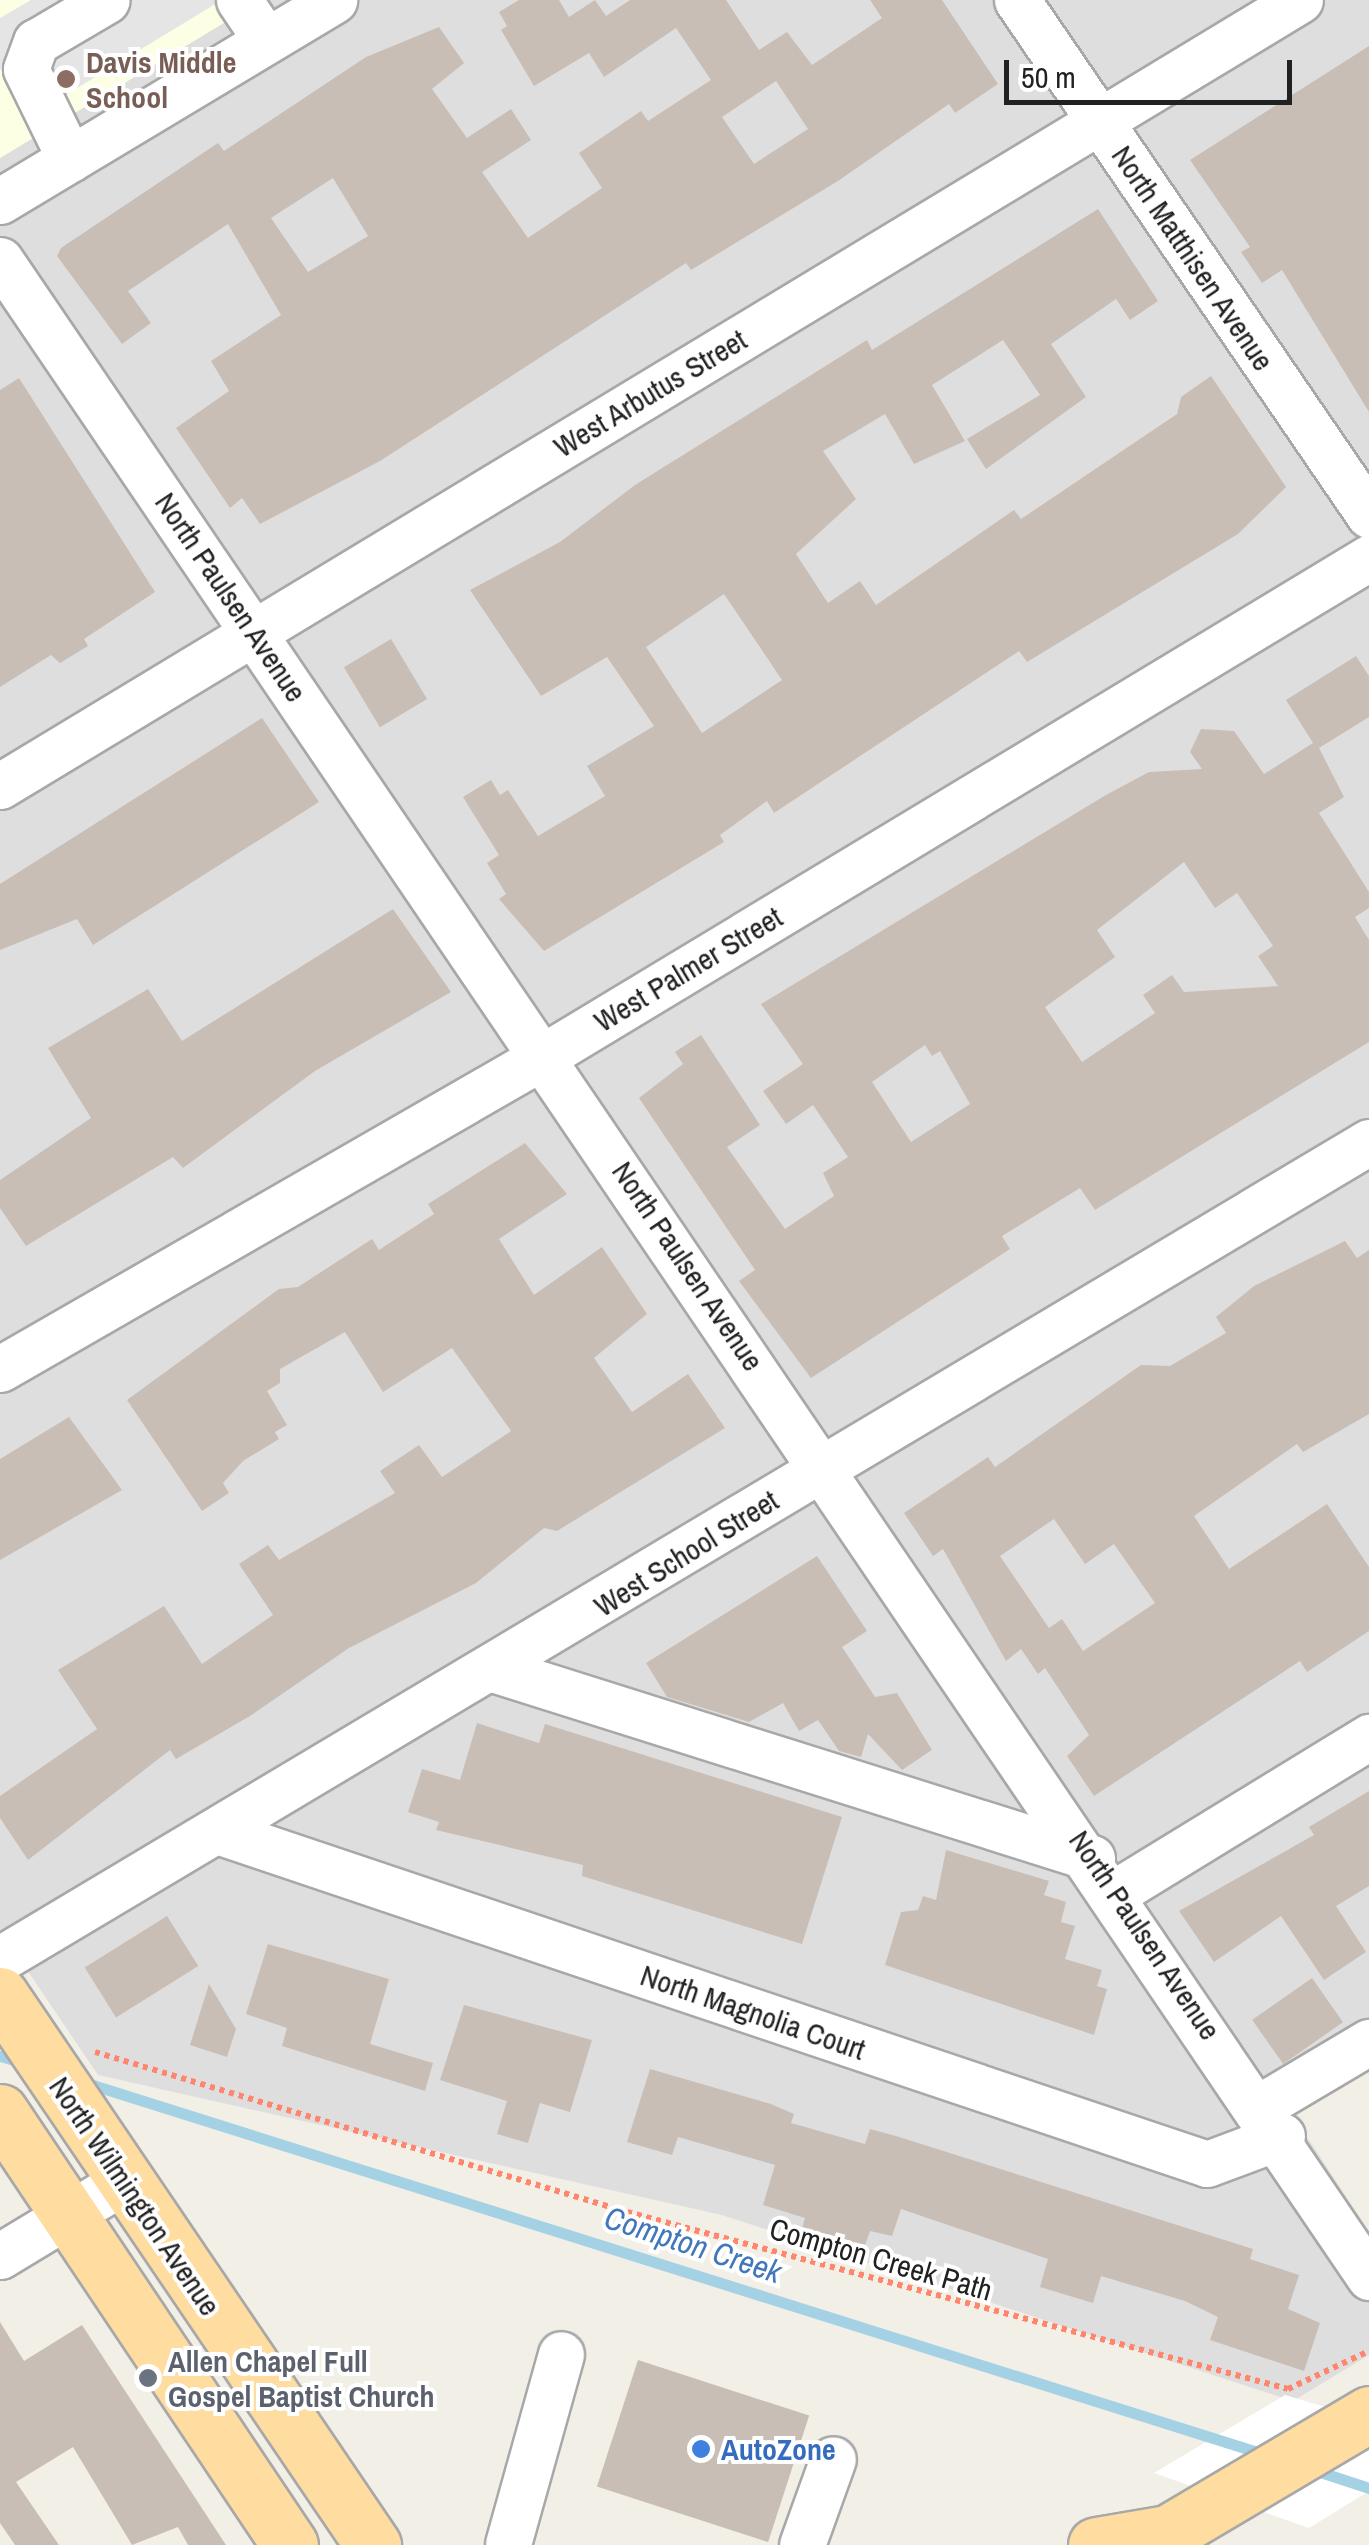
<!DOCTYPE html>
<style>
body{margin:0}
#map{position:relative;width:1369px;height:2545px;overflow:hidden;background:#f2efe7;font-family:"Archivo Narrow",sans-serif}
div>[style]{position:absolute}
.residential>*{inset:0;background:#dfdede}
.education>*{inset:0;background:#fdffe4}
.parking>*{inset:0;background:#e5e5e5}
.pier>*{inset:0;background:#fff}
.stream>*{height:11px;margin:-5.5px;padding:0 5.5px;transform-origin:5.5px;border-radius:5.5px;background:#a4d1e4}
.building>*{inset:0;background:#c8beb6;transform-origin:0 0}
.path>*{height:6px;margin-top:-3px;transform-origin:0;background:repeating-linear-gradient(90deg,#ff856c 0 5px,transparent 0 10px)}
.roads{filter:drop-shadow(2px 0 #a8a8a8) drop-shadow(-2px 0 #a8a8a8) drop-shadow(0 2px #a8a8a8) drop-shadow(0 -2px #a8a8a8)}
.minor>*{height:45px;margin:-22.5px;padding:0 22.5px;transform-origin:22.5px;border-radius:22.5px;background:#fff}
.major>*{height:55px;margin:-27.5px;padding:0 27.5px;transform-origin:27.5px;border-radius:27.5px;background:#ffdca0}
.dots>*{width:28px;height:28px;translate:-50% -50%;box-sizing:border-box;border:5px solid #fff;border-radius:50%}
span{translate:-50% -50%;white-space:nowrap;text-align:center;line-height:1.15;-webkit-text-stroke:8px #fff;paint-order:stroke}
.education-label{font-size:30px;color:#785e54;font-weight:700}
.left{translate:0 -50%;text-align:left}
.street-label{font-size:30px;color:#212121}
.worship-label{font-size:30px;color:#5b616d;font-weight:700}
.shop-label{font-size:30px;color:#366cbe;font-weight:700}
.water-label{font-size:32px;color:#4277bc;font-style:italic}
.scale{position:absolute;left:1004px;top:60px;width:288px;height:45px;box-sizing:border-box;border:5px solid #212121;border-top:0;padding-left:12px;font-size:30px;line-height:35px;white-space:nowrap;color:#212121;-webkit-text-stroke:8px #fff;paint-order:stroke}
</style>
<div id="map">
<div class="residential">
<div style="clip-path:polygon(262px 0,1369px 0,1369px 2060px,1289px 2109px,1369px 2232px,1369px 2355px,1293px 2401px,722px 2215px,98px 2075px,0 1930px,0 158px)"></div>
</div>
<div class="education">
<div style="clip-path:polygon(0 0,262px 0,0 158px)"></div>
</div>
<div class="parking">
<div style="clip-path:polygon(31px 0,222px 0,31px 116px,0 69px,0 18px)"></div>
</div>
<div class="pier">
<div style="clip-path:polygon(1285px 2395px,1369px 2420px,1369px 2491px,1309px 2528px,1154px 2473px)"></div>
</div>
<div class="stream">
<div style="left:0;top:2056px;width:26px;rotate:16deg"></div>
<div style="left:80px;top:2081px;width:1241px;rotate:17.49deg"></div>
<div style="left:1311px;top:2469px;width:61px;rotate:18.1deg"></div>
</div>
<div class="building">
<div style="clip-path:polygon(evenodd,519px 0,559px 0,569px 17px,595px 0,606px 16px,630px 0,726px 0,759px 50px,787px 32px,812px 65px,882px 18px,870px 0,942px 0,998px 84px,955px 113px,949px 104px,838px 181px,691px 270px,686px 263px,380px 461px,260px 524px,242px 498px,230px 508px,176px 428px,229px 391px,211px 361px,281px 315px,228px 224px,128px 291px,151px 323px,122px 344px,57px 256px,61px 248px,218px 143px,224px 151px,366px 57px,439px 27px,464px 63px,432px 89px,467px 138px,511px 109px,531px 140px,482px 172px,528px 238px,602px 188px,579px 153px,641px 111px,648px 121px,711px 80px,676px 28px,604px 77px,589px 53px,534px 86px,501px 30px,507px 26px,499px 12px,519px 0,776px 81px,808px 129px,754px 164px,722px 117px,776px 81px,519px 0,333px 178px,368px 236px,308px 272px,271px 218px,333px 178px)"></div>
<div style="clip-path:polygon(1369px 46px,1369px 412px,1282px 270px,1262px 283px,1241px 252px,1250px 247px,1190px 160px)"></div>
<div style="clip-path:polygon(evenodd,1098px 209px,1158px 301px,1130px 320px,1116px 299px,1051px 344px,1086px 397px,986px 469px,967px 439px,1040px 395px,1003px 340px,932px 385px,965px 441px,914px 464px,885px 414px,823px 451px,856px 499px,796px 554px,828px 603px,860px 581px,876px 605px,1014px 510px,1021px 519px,1177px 414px,1181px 397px,1211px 376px,1286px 487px,1238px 534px,1027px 662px,1019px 651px,774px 813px,767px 801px,720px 835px,724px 842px,544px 951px,499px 899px,506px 894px,487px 863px,499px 855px,463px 797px,491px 780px,500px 795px,508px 790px,538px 836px,605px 796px,587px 766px,654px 726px,607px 657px,541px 696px,470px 590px,560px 542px,635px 485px,867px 340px,872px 350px,1098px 209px,724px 594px,782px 680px,702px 733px,646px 647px,724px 594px)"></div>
<div style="clip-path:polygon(19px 378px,155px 592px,84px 639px,88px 646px,60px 663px,51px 655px,0 687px,0 390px)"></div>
<div style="left:391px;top:639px;width:70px;height:55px;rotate:59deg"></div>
<div style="clip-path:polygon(evenodd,1356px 656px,1369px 676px,1369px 717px,1319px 748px,1344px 797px,1319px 813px,1369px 892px,1369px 908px,1355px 917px,1369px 940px,1369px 1042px,1095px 1210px,1080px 1188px,1002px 1236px,1010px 1249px,811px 1378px,739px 1281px,755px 1270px,639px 1098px,683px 1064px,675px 1052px,701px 1035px,760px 1125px,727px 1147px,785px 1229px,834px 1196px,823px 1173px,848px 1157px,813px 1105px,786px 1124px,763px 1091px,803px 1064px,761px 1004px,1106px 795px,1149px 772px,1202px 769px,1190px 752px,1201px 729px,1234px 731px,1264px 774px,1313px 743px,1286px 700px,1356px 656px,1184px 862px,1215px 908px,1237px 893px,1273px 946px,1258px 956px,1278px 986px,1184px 992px,1172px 975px,1143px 995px,1155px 1013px,1082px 1062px,1045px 1007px,1115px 957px,1097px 930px,1184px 862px,1356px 656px,925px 1045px,932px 1056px,940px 1051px,970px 1104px,911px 1142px,872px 1082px,925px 1045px)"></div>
<div style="clip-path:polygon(262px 718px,319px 802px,93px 945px,77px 919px,0 950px,0 884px)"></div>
<div style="clip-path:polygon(393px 909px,451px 992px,315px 1071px,183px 1168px,173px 1157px,26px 1246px,0 1208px,0 1180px,91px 1118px,48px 1048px,148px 989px,182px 1041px)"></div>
<div style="clip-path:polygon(525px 1143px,567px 1194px,499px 1239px,534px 1295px,602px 1247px,647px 1314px,594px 1358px,632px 1412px,688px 1374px,725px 1428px,557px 1531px,544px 1528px,476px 1583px,349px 1648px,250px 1716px,176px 1759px,170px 1750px,28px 1860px,0 1818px,0 1796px,97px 1729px,58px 1670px,164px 1606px,202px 1664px,273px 1615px,239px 1564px,268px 1545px,279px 1560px,395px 1493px,380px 1471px,419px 1445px,442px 1477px,511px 1431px,452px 1348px,383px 1392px,345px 1332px,280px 1369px,280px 1383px,267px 1391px,287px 1425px,275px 1432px,279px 1439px,243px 1461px,223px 1483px,229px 1493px,202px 1511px,127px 1400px,279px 1289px,298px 1287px,372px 1239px,379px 1250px,434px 1214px,428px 1204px)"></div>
<div style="clip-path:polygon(evenodd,1345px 1241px,1357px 1258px,1369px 1250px,1369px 1414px,1303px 1452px,1297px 1444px,1194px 1516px,1229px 1569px,1327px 1504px,1369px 1567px,1369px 1631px,1307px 1672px,1300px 1661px,1094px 1796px,1067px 1756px,1089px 1735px,1045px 1668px,1038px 1674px,1021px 1649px,1006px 1661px,943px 1549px,933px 1556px,904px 1513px,988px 1457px,995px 1467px,1141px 1365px,1170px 1366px,1226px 1333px,1216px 1317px,1254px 1286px,1345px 1241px,1054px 1519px,1085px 1564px,1114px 1544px,1155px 1603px,1083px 1651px,1062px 1619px,1049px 1628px,1000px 1556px,1054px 1519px)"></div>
<div style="clip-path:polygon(69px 1417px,122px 1490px,0 1560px,0 1459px)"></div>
<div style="clip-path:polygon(817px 1556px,867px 1631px,842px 1647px,875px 1697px,897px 1693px,932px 1750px,902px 1770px,868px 1734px,861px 1757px,839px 1751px,818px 1720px,799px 1731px,783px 1703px,749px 1722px,667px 1697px,646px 1663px)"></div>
<div style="clip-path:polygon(477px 1723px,539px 1743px,545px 1724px,842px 1817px,802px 1944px,582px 1876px,583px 1865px,436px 1830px,439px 1822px,408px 1812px,422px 1769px,460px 1780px)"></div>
<div style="clip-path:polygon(1369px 1791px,1369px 1886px,1336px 1906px,1366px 1952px,1324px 1980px,1281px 1916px,1214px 1962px,1179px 1911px,1314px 1835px,1309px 1827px)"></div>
<div style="clip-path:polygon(946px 1850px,1049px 1881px,1044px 1895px,1066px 1902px,1061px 1922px,1075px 1926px,1065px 1959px,1102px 1970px,1097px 1986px,1107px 1989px,1094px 2035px,885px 1965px,901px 1912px,918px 1910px,923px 1896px,936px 1900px)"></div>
<div style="left:167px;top:1916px;width:59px;height:97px;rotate:58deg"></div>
<div style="clip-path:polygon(268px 1944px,389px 1979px,370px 2044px,433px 2063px,425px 2091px,282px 2046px,287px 2028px,246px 2014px)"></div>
<div style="left:1312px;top:1978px;width:54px;height:73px;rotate:55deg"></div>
<div style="clip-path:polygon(209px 1984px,236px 2029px,227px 2057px,190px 2045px)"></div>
<div style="clip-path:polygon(464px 2005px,592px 2040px,570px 2112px,540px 2103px,528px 2143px,497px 2134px,507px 2101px,440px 2080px)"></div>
<div style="clip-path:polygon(650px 2069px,771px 2104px,794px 2114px,791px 2123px,865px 2144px,870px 2129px,896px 2136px,1253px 2249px,1250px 2259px,1299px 2275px,1288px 2309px,1320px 2323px,1304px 2371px,1210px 2340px,1218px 2317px,1185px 2301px,1101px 2276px,1093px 2303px,1040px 2287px,1048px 2259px,901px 2209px,892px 2236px,870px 2231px,864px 2248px,802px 2228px,805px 2218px,763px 2205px,775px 2165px,678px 2137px,672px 2155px,627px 2142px)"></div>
<div style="clip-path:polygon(0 2322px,24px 2361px,82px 2325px,226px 2545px,188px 2545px,178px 2527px,132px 2545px,73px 2447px,16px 2482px,59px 2545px,15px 2545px,0 2523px)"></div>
<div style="left:638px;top:2360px;width:180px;height:133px;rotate:18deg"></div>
</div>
<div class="path">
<div style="left:95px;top:2052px;width:556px;rotate:16.74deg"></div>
<div style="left:627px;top:2212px;width:684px;rotate:14.99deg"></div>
<div style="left:1288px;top:2389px;width:89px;rotate:-25.1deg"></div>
</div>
<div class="roads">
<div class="minor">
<div style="left:239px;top:0;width:48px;rotate:56deg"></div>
<div style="left:1017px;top:0;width:624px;rotate:55.65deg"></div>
<div style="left:70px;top:159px;width:100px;rotate:-116.1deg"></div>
<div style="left:26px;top:69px;width:29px;rotate:-70deg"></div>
<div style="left:36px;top:42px;width:82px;rotate:-30.6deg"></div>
<div style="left:0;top:201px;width:390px;rotate:-31deg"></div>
<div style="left:0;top:260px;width:2438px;rotate:55.83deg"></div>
<div style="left:0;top:786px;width:1519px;rotate:-31.16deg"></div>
<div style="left:0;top:1369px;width:628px;rotate:-29.91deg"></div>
<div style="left:544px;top:1056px;width:964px;rotate:-31.12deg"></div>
<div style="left:496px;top:1670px;width:625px;rotate:17.51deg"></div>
<div style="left:223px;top:1833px;width:1038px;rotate:18.59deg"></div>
<div style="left:1207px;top:2164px;width:80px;rotate:-20.5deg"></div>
<div style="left:1116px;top:1892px;width:297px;rotate:-31.5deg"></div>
<div style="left:0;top:1959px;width:1594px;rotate:-30.83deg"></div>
<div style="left:1261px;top:2106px;width:126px;rotate:-30.7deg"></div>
<div style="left:0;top:2256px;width:145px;rotate:-31.2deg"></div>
<div style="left:508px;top:2544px;width:197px;rotate:-74.4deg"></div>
<div style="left:802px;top:2545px;width:91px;rotate:-70.2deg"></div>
</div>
<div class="major">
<div style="left:0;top:1995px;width:665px;rotate:55.86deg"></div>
<div style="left:0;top:2112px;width:521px;rotate:56.19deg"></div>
<div style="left:1096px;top:2545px;width:73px;rotate:-9.5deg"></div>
<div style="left:1168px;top:2533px;width:234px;rotate:-30.6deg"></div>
</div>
</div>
<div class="dots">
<div style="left:66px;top:79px;background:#8d6e63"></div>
<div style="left:148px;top:2378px;background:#6b7280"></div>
<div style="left:701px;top:2449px;background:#3f7fe0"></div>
</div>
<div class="education-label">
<span class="left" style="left:86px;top:79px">Davis Middle<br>School</span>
</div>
<div class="street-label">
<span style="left:1193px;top:258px;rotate:56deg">North Matthisen Avenue</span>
<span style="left:650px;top:393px;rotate:-31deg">West Arbutus Street</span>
<span style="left:231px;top:597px;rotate:56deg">North Paulsen Avenue</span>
<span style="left:688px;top:969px;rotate:-31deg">West Palmer Street</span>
<span style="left:688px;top:1266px;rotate:56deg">North Paulsen Avenue</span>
<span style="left:686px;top:1553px;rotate:-32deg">West School Street</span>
<span style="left:1145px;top:1935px;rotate:56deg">North Paulsen Avenue</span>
<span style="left:753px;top:2012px;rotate:19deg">North Magnolia Court</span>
<span style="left:135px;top:2196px;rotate:56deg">North Wilmington Avenue</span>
<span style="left:881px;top:2259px;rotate:16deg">Compton Creek Path</span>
</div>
<div class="worship-label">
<span class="left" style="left:168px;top:2378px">Allen Chapel Full<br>Gospel Baptist Church</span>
</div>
<div class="shop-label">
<span class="left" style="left:721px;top:2449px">AutoZone</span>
</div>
<div class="water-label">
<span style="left:693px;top:2245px;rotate:18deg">Compton Creek</span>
</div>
<div class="scale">50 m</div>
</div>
